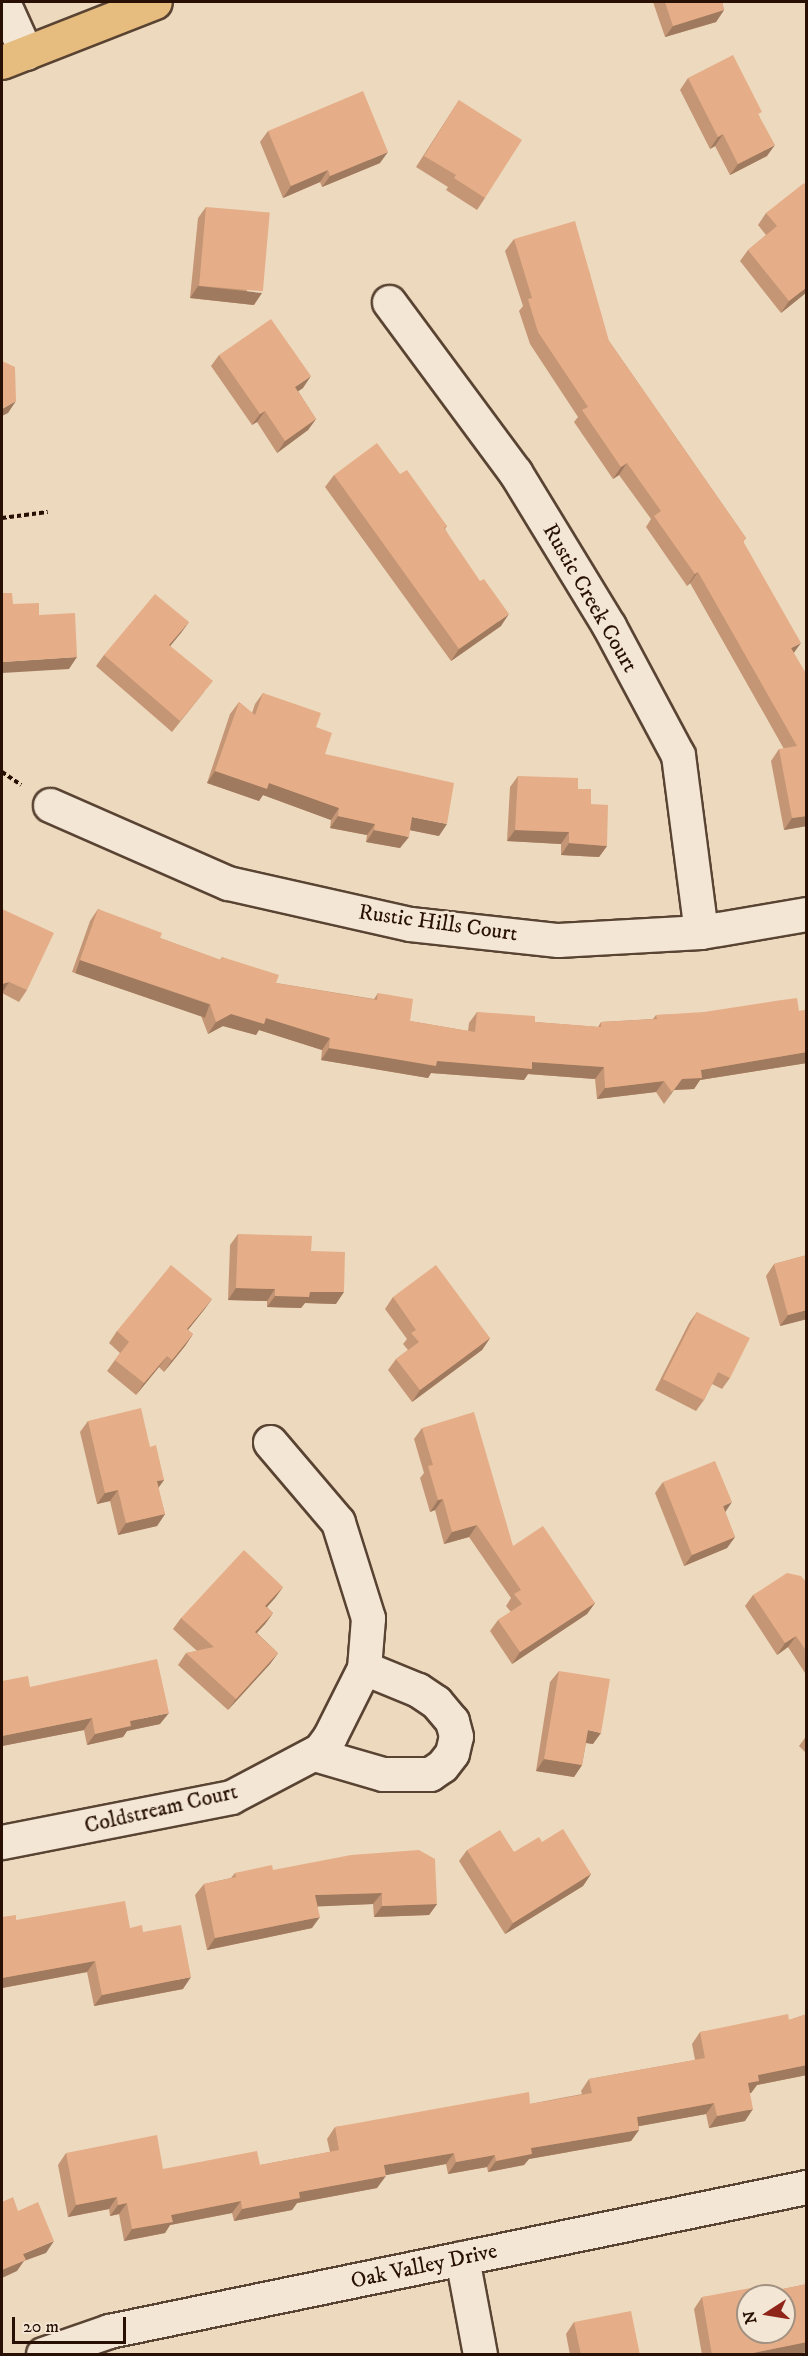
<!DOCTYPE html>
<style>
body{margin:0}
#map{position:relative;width:808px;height:2356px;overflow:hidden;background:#edd9be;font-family:"IM FELL DW Pica",serif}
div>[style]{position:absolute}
.path>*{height:4px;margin-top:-2px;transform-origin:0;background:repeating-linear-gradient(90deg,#281104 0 4.5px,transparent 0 7.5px)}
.roads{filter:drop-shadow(2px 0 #594332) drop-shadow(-2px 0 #594332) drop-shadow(0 2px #594332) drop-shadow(0 -2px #594332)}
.minor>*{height:33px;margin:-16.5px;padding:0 16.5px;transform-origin:16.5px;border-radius:16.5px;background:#f3e6d5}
.major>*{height:33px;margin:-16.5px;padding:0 16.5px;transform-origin:16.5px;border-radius:16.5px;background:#e6bc7f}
.wall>*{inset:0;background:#c59675}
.shaded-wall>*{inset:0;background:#a07a5f;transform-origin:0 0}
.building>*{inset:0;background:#e5ae88;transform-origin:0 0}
span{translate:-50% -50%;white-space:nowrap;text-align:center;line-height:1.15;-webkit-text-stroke:6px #f3e6d5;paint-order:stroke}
.street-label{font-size:22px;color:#281104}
.frame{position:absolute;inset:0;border:3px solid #281104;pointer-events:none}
.north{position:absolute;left:736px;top:2284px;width:60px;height:60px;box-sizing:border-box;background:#f3e6d5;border:2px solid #a29181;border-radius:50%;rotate:258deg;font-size:16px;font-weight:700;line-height:24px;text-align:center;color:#281104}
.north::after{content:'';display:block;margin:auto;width:21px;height:27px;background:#8f2418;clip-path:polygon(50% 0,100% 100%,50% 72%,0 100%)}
.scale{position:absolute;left:12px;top:2317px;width:114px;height:27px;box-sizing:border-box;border:3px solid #281104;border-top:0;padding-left:8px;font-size:18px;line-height:21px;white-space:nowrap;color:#281104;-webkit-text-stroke:4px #f3e6d5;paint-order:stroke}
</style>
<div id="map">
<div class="path">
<div style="left:2px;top:518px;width:46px;rotate:-7.4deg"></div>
<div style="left:2px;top:772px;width:23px;rotate:34deg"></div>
</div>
<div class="roads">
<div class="minor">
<div style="left:3px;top:2px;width:56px;rotate:65.7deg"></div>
<div style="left:389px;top:302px;width:212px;rotate:53.5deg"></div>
<div style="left:515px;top:472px;width:180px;rotate:58.6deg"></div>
<div style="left:609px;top:626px;width:146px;rotate:61.9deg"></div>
<div style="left:678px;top:755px;width:178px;rotate:82.6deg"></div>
<div style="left:50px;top:805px;width:194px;rotate:23.7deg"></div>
<div style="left:228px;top:883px;width:187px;rotate:12.7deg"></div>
<div style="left:410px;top:924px;width:149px;rotate:6.2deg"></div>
<div style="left:558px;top:940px;width:143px;rotate:-3.2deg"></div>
<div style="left:701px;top:932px;width:107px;rotate:-9.7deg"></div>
<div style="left:314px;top:1754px;width:72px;rotate:16.2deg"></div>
<div style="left:383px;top:1774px;width:47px"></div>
<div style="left:430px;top:1774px;width:14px;rotate:-34deg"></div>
<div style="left:442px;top:1766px;width:16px;rotate:-52deg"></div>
<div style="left:452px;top:1753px;width:17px;rotate:-77deg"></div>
<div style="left:456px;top:1736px;width:16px;rotate:-105deg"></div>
<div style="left:452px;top:1721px;width:25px;rotate:-130deg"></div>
<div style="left:436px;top:1702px;width:22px;rotate:-146deg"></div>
<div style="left:418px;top:1690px;width:58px;rotate:-157.8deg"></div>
<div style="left:2px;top:1842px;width:233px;rotate:-11.1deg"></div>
<div style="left:231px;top:1797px;width:101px;rotate:-27.8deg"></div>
<div style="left:320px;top:1750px;width:17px;rotate:-54deg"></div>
<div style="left:330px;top:1736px;width:76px;rotate:-63.4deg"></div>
<div style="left:364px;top:1668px;width:50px;rotate:-85.4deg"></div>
<div style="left:368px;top:1618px;width:101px;rotate:-107.4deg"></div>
<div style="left:338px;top:1522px;width:105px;rotate:-130.4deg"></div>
<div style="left:462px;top:2258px;width:98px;rotate:79.4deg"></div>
<div style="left:43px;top:2354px;width:70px;rotate:-19.2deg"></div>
<div style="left:109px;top:2331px;width:712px;rotate:-11.67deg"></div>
</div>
<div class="major">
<div style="left:2px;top:62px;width:164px;rotate:-21.4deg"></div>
</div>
</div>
<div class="wall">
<div style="clip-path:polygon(653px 2px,722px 2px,724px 10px,716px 22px,665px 37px)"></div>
<div style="clip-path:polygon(688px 78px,759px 115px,767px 156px,730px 175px,715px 146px,710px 149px,680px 90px)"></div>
<div style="clip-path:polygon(459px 100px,485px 198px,477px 210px,446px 190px,448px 187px,416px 167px)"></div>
<div style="clip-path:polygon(268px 131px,380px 163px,322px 187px,320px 182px,283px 198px,260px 142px)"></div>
<div style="clip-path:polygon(807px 187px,807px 292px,781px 313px,740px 261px,748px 250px,766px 235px,758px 225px,766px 213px)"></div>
<div style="clip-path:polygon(206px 207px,254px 305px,190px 298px,198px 218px)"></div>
<div style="clip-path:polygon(514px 239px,609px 341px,746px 538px,743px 542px,794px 652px,807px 826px,784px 830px,771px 761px,779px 749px,784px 749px,690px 583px,687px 586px,646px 527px,651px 519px,619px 475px,613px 479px,574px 422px,578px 417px,530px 344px,519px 311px,523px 306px,505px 251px)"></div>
<div style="clip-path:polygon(219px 355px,303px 388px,298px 391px,316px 419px,308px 430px,277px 453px,257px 422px,252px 425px,211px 366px)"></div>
<div style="clip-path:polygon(400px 474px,447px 526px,445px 529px,501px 626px,451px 661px,325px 487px,334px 475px)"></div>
<div style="clip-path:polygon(189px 622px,170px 646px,204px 692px,172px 732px,96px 666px,104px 655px)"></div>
<div style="clip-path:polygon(263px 693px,316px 727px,325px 754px,439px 836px,410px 830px,400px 848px,366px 842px,367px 835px,330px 828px,331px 820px,263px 795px,259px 801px,207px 783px,230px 714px,239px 702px,252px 713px,255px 704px)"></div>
<div style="clip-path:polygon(518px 776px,578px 789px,607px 846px,599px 857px,561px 855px,561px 844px,507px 841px,510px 787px)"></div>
<div style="clip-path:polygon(2px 909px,27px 990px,19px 1002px,2px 993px)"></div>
<div style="clip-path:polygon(98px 909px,160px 938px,220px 960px,222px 957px,276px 983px,374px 999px,378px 993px,410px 1021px,468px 1031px,469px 1023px,477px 1012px,535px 1022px,598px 1027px,601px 1022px,653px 1019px,656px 1015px,799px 1011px,807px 1010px,807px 1063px,700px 1080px,694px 1089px,673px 1090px,664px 1104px,656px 1092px,597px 1099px,595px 1079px,528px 1074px,524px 1080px,431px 1073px,428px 1078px,321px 1060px,322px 1050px,259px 1030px,256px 1035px,223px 1026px,208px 1034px,201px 1016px,72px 972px,90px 921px)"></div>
<div style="clip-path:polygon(238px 1234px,311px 1251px,336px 1304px,305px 1303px,301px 1308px,267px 1307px,267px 1301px,228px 1300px,230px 1245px)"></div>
<div style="clip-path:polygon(807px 1255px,807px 1319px,780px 1326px,766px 1276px,774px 1264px)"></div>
<div style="clip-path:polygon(393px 1297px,490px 1338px,482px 1350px,412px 1402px,388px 1370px,396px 1359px,408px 1350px,403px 1344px,407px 1339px,385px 1309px)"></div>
<div style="clip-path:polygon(212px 1299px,188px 1330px,193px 1334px,185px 1346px,164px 1372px,159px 1367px,136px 1395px,107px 1371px,120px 1353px,109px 1343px,117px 1331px)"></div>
<div style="clip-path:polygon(697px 1312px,730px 1378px,722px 1389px,712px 1384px,704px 1400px,696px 1411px,655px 1390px,689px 1323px)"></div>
<div style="clip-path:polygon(88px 1421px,150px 1447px,164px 1480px,158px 1488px,165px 1514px,157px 1526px,118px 1535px,110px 1501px,97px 1504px,80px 1432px)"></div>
<div style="clip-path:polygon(422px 1428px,513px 1546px,595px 1603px,587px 1614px,512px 1664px,490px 1631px,498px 1620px,511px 1612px,506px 1606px,511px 1598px,469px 1537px,444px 1544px,435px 1510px,430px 1512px,420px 1478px,424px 1473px,414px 1439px)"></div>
<div style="clip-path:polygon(663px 1482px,725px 1512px,735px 1537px,727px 1548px,684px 1566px,655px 1493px)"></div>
<div style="clip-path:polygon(807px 1583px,807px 1676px,788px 1647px,777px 1655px,745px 1606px,753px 1595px)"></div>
<div style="clip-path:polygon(283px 1587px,275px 1598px,267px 1607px,273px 1613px,265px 1624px,257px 1633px,278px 1653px,270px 1664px,228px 1710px,178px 1665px,186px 1653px,197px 1651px,173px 1629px,181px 1618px)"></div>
<div style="clip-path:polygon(559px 1671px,593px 1744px,586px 1743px,582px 1765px,574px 1777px,536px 1771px,550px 1682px)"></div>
<div style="clip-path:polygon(2px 1681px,30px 1687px,160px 1724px,127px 1731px,123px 1737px,87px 1745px,84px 1730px,2px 1746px)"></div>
<div style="clip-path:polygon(807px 1735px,807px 1754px,799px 1746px)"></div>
<div style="clip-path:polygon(542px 1842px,591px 1874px,583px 1886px,505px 1934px,459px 1861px,467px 1850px,514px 1852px)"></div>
<div style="clip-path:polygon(273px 1870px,437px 1904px,429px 1915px,374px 1917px,373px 1904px,318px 1906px,312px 1928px,207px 1950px,195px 1895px,204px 1884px,231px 1878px,235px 1873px)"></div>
<div style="clip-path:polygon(2px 1917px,16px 1920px,130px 1928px,143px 1932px,183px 1989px,94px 2006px,87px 1972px,2px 1988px)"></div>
<div style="clip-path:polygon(807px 2014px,807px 2075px,757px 2085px,751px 2093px,750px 2093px,745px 2121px,709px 2128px,706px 2114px,639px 2126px,639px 2130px,631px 2141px,529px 2159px,524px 2165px,488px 2172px,487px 2167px,448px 2174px,446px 2164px,385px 2175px,377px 2188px,297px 2203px,292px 2210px,234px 2221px,232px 2213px,170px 2225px,165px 2233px,124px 2241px,119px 2214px,110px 2216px,109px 2209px,68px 2217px,58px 2165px,66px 2153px,163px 2169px,260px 2165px,330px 2152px,327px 2139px,335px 2127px,530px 2104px,582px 2094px,581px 2091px,589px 2079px,695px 2060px,692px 2044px,700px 2032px,789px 2020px)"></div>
<div style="clip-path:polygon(807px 2284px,807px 2352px,792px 2355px,702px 2355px,694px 2309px,702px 2297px,768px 2292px)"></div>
<div style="clip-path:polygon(574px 2322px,640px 2355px,570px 2355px,566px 2334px)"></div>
</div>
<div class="shaded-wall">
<div style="clip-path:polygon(724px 10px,716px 22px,665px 37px,673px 26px)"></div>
<div style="clip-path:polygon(723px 134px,715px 146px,710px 149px,718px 137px)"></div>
<div style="clip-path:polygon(775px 145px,767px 156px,730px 175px,738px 164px)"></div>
<div style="clip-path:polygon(388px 152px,380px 163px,322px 187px,330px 176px)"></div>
<div style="clip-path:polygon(328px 170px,320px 182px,283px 198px,291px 186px)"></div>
<div style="clip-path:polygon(198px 286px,262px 293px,254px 305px,190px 298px)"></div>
<div style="clip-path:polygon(807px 287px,807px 292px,781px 313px,789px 301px)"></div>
<div style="clip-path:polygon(311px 376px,303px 388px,287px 399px,295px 387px)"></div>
<div style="clip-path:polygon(16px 401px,8px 413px,2px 416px,2px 409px)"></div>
<div style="clip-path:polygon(265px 411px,257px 422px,252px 425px,260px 414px)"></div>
<div style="clip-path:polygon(316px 419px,308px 430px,277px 453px,285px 441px)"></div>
<div style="clip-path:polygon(627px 463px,619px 475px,613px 479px,621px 467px)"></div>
<div style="clip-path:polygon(698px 572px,690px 583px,687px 586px,695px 574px)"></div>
<div style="clip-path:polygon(509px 614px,501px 626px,451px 661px,459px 649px)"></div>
<div style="clip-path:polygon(189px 622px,181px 633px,161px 657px,169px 645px)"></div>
<div style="clip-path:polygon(801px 643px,793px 654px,791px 648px)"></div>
<div style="clip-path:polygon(77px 657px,69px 669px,2px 673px,2px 662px)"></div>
<div style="clip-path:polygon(215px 771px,269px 783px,339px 808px,331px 820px,263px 795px,259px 801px,207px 783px)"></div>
<div style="clip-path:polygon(338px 816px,375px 824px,367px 835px,330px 828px)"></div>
<div style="clip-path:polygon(807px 816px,807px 826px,784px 830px,792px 818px)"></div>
<div style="clip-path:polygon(412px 817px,447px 824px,439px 836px,404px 829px)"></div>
<div style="clip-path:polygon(374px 830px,409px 837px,400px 848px,366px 842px)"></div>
<div style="clip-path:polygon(515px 830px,569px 832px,561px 844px,507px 841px)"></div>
<div style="clip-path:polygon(569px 843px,607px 846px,599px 857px,561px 855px)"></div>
<div style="left:80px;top:960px;width:137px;height:14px;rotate:19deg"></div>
<div style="clip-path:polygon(9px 982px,2px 993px,2px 984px)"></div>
<div style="clip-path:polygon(231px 1014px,266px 1018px,330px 1038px,322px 1050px,259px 1030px,256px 1035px,223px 1026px,208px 1034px,216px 1022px)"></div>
<div style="clip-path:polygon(329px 1048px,437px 1061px,532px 1062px,604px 1067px,595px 1079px,528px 1074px,524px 1080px,431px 1073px,428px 1078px,321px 1060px)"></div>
<div style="clip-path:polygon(807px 1052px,807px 1063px,700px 1080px,694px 1089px,673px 1090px,664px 1104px,682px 1079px,701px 1070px)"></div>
<div style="clip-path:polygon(664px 1081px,656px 1092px,597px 1099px,605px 1088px)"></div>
<div style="clip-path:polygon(236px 1288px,275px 1289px,267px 1301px,228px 1300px)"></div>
<div style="clip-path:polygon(310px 1292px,344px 1292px,336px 1304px,305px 1303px,301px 1308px,267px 1307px,275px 1296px)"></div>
<div style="clip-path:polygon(212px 1299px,204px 1310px,179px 1341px,187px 1329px)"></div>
<div style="clip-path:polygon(807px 1310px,807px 1319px,780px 1326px,788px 1315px)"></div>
<div style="clip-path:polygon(193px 1334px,185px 1346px,164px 1372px,172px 1360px)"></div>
<div style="clip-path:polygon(490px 1338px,482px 1350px,412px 1402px,420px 1390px)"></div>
<div style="clip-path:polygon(167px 1356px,159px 1367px,136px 1395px,144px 1383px)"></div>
<div style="clip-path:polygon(164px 1480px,156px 1491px,157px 1481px)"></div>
<div style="clip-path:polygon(118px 1490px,110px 1501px,97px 1504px,105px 1493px)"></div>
<div style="clip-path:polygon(443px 1499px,435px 1510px,430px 1512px,438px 1500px)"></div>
<div style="clip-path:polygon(732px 1502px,724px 1514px,723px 1506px)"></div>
<div style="clip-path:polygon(165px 1514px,157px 1526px,118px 1535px,126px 1523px)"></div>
<div style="clip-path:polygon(477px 1525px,469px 1537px,444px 1544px,452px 1532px)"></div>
<div style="clip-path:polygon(735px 1537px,727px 1548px,684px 1566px,692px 1555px)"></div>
<div style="clip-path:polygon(283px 1587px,275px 1598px,257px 1618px,265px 1606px)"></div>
<div style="clip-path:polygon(595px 1603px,587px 1614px,512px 1664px,520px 1652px)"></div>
<div style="clip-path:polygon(273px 1613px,265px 1624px,247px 1643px,255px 1632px)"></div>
<div style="clip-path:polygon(796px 1636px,788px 1647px,777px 1655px,785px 1643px)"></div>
<div style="clip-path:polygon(278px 1653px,270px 1664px,228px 1710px,236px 1699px)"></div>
<div style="clip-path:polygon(169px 1713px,160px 1724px,127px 1731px,123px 1737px,87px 1745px,95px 1734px,130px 1721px)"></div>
<div style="clip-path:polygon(92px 1718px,84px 1730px,2px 1746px,2px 1736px)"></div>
<div style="clip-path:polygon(588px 1730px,601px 1733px,593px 1744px,580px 1742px)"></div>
<div style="clip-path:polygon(544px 1759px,582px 1765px,574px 1777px,536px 1771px)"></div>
<div style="clip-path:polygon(591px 1874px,583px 1886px,505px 1934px,513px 1923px)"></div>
<div style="clip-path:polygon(382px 1893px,373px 1904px,307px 1907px,315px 1895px)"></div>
<div style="clip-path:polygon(437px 1904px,429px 1915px,374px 1917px,382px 1906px)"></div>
<div style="clip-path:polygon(320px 1917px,312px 1928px,207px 1950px,215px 1938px)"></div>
<div style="clip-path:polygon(95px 1961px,87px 1972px,2px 1988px,2px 1978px)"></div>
<div style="clip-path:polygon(191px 1977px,183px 1989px,94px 2006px,102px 1995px)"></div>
<div style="clip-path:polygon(807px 2065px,807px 2075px,757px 2085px,751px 2093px,740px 2095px,748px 2083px,758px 2075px)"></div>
<div style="clip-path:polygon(714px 2103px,706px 2114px,629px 2128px,637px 2117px)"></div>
<div style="clip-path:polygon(753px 2109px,745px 2121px,709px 2128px,717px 2116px)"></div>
<div style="clip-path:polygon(639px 2130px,631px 2141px,529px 2159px,524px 2165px,488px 2172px,496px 2161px,531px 2148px)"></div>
<div style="clip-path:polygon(454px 2153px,446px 2164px,376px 2177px,384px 2165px)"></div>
<div style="clip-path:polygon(495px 2155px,487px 2167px,448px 2174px,456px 2162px)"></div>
<div style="clip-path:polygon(386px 2176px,377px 2188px,297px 2203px,292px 2210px,234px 2221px,242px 2209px,299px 2192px)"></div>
<div style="clip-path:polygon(117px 2197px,109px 2209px,68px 2217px,76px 2205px)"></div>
<div style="clip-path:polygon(241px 2201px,232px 2213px,170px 2225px,165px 2233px,124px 2241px,132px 2229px,171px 2215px)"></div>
<div style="clip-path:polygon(127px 2203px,119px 2214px,110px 2216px,118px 2205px)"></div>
<div style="clip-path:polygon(54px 2241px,46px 2253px,24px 2261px,17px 2271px,2px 2278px,2px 2270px,23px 2254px)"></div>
<div style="clip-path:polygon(807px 2342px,807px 2352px,792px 2355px,743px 2355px)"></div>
</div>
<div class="building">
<div style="clip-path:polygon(665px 2px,722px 2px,724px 10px,673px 26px)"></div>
<div style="clip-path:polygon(733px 55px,762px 112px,758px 114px,775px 145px,738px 164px,723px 134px,718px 137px,688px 78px)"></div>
<div style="clip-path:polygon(363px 91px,388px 152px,330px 176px,328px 170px,291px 186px,268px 131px)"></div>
<div style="clip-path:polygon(459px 100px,522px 140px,485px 198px,454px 178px,456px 175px,424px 156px)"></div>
<div style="clip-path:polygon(804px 183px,807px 187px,807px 287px,789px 301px,748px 250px,777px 226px,766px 213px)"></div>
<div style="left:206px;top:207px;width:64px;height:79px;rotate:5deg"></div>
<div style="clip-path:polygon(575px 221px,609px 341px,746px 538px,743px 541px,801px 643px,791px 648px,807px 675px,807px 816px,792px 818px,779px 749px,797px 746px,698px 572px,695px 574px,654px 516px,661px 511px,627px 463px,621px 467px,582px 410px,588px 407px,538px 332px,528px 299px,532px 298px,514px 239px)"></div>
<div style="clip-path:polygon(271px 319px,311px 376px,295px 387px,316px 419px,285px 441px,265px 411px,260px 414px,219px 355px)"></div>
<div style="clip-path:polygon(2px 361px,15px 367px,16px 401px,2px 409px)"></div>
<div style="clip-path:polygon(377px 443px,400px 474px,407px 470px,447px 526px,444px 528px,480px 581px,484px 579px,509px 614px,459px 649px,334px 475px)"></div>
<div style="clip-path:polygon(2px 593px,12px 593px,13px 604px,39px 603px,39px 615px,75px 613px,77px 657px,2px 662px)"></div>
<div style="clip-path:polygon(155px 594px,189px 622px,169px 645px,213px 681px,180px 721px,104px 655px)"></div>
<div style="clip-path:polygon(263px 693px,321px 713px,316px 727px,332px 733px,325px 754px,454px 783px,447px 824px,412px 817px,409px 837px,374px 830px,375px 824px,338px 816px,339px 808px,269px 783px,267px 789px,215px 771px,239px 702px,255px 715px)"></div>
<div style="clip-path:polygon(518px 776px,578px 778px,578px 789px,591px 789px,591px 804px,608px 805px,607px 846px,569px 843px,569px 832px,515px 830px)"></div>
<div style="clip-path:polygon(2px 909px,54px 933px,27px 990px,9px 982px,2px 984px)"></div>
<div style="clip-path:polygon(98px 909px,162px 933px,160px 938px,221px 960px,222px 957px,279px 975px,276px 983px,377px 1000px,378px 993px,413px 999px,410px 1021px,475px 1032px,477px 1012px,535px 1016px,535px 1022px,601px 1027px,601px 1022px,657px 1019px,656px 1015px,704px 1012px,782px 1000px,797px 998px,799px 1011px,807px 1010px,807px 1052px,701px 1070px,702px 1078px,682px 1079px,672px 1092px,664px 1081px,605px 1088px,604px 1067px,532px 1062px,532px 1069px,437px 1061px,436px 1066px,329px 1048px,330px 1038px,266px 1018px,264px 1024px,231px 1014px,216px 1022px,210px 1004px,80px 960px)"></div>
<div style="clip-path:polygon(238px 1234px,312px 1236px,311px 1251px,345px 1252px,344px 1292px,310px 1292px,309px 1297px,275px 1296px,275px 1289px,236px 1288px)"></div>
<div style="clip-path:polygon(807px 1255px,807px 1310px,788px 1315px,774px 1264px)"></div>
<div style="clip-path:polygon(171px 1265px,212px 1299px,187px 1329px,193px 1334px,172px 1360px,167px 1356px,144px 1383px,115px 1360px,129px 1342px,117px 1331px)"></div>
<div style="clip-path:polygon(436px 1265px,490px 1338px,420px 1390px,396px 1359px,419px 1342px,411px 1333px,416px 1330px,393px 1297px)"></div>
<div style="clip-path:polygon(697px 1312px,750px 1338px,730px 1378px,718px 1372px,704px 1400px,663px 1379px)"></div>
<div style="clip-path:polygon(141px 1408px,150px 1447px,156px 1445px,164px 1480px,157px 1481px,165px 1514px,126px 1523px,118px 1490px,105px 1493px,88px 1421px)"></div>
<div style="clip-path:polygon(474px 1412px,513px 1546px,543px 1526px,595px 1603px,520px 1652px,498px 1620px,522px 1604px,514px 1594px,521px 1590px,477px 1525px,452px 1532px,443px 1499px,438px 1500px,428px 1466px,433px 1465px,422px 1428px)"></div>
<div style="clip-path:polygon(715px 1461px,732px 1502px,723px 1506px,735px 1537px,692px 1555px,663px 1482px)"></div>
<div style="clip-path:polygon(244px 1550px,283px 1587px,265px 1606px,273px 1613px,255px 1632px,278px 1653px,236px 1699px,186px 1653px,214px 1647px,181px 1618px)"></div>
<div style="clip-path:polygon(787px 1573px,801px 1576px,807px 1583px,807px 1652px,796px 1636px,785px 1643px,753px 1595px)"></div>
<div style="clip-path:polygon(157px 1659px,169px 1713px,130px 1721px,131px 1726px,95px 1734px,92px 1718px,2px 1736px,2px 1681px,28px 1676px,30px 1687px)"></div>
<div style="clip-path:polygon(559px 1671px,610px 1679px,601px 1733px,588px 1730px,582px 1765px,544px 1759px)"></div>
<div style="clip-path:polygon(563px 1829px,591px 1874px,513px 1923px,467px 1850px,500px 1830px,514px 1852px,539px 1837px,542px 1842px)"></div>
<div style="clip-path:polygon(419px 1850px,435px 1859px,437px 1904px,382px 1906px,382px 1893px,315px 1895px,320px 1917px,215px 1938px,204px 1884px,236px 1877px,235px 1873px,272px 1865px,273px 1870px,351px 1855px)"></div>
<div style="clip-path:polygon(125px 1901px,130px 1928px,142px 1925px,143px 1932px,181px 1925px,191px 1977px,102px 1995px,95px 1961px,2px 1978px,2px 1917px,16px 1915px,16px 1920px)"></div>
<div style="clip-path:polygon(788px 2014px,789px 2020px,807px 2014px,807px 2065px,758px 2075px,759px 2081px,748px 2083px,753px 2109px,717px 2116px,714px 2103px,637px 2117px,639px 2130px,531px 2148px,532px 2154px,496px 2161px,495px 2155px,456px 2162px,454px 2153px,384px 2165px,386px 2176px,299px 2192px,300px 2198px,242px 2209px,241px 2201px,171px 2215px,173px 2222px,132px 2229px,127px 2203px,118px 2205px,117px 2197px,76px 2205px,66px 2153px,157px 2135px,163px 2169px,257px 2151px,260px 2165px,339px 2150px,335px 2127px,529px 2092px,530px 2104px,592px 2093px,589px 2079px,705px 2058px,700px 2032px)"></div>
<div style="clip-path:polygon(13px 2197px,18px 2211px,38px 2202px,54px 2241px,23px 2254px,26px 2260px,2px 2270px,2px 2202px)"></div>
<div style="clip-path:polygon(evenodd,807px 2284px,807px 2342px,743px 2355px,712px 2355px,702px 2297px,767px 2285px,768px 2292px,807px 2284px,748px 2296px,784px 2296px,784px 2332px,748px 2332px,748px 2296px)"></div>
<div style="clip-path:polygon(631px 2311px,640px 2355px,581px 2355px,574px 2322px)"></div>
</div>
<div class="street-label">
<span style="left:590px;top:598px;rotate:60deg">Rustic Creek Court</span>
<span style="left:438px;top:923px;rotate:8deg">Rustic Hills Court</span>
<span style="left:161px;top:1809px;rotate:-13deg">Coldstream Court</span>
<span style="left:424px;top:2266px;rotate:-12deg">Oak Valley Drive</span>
</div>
<div class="frame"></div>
<div class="north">N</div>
<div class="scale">20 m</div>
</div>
